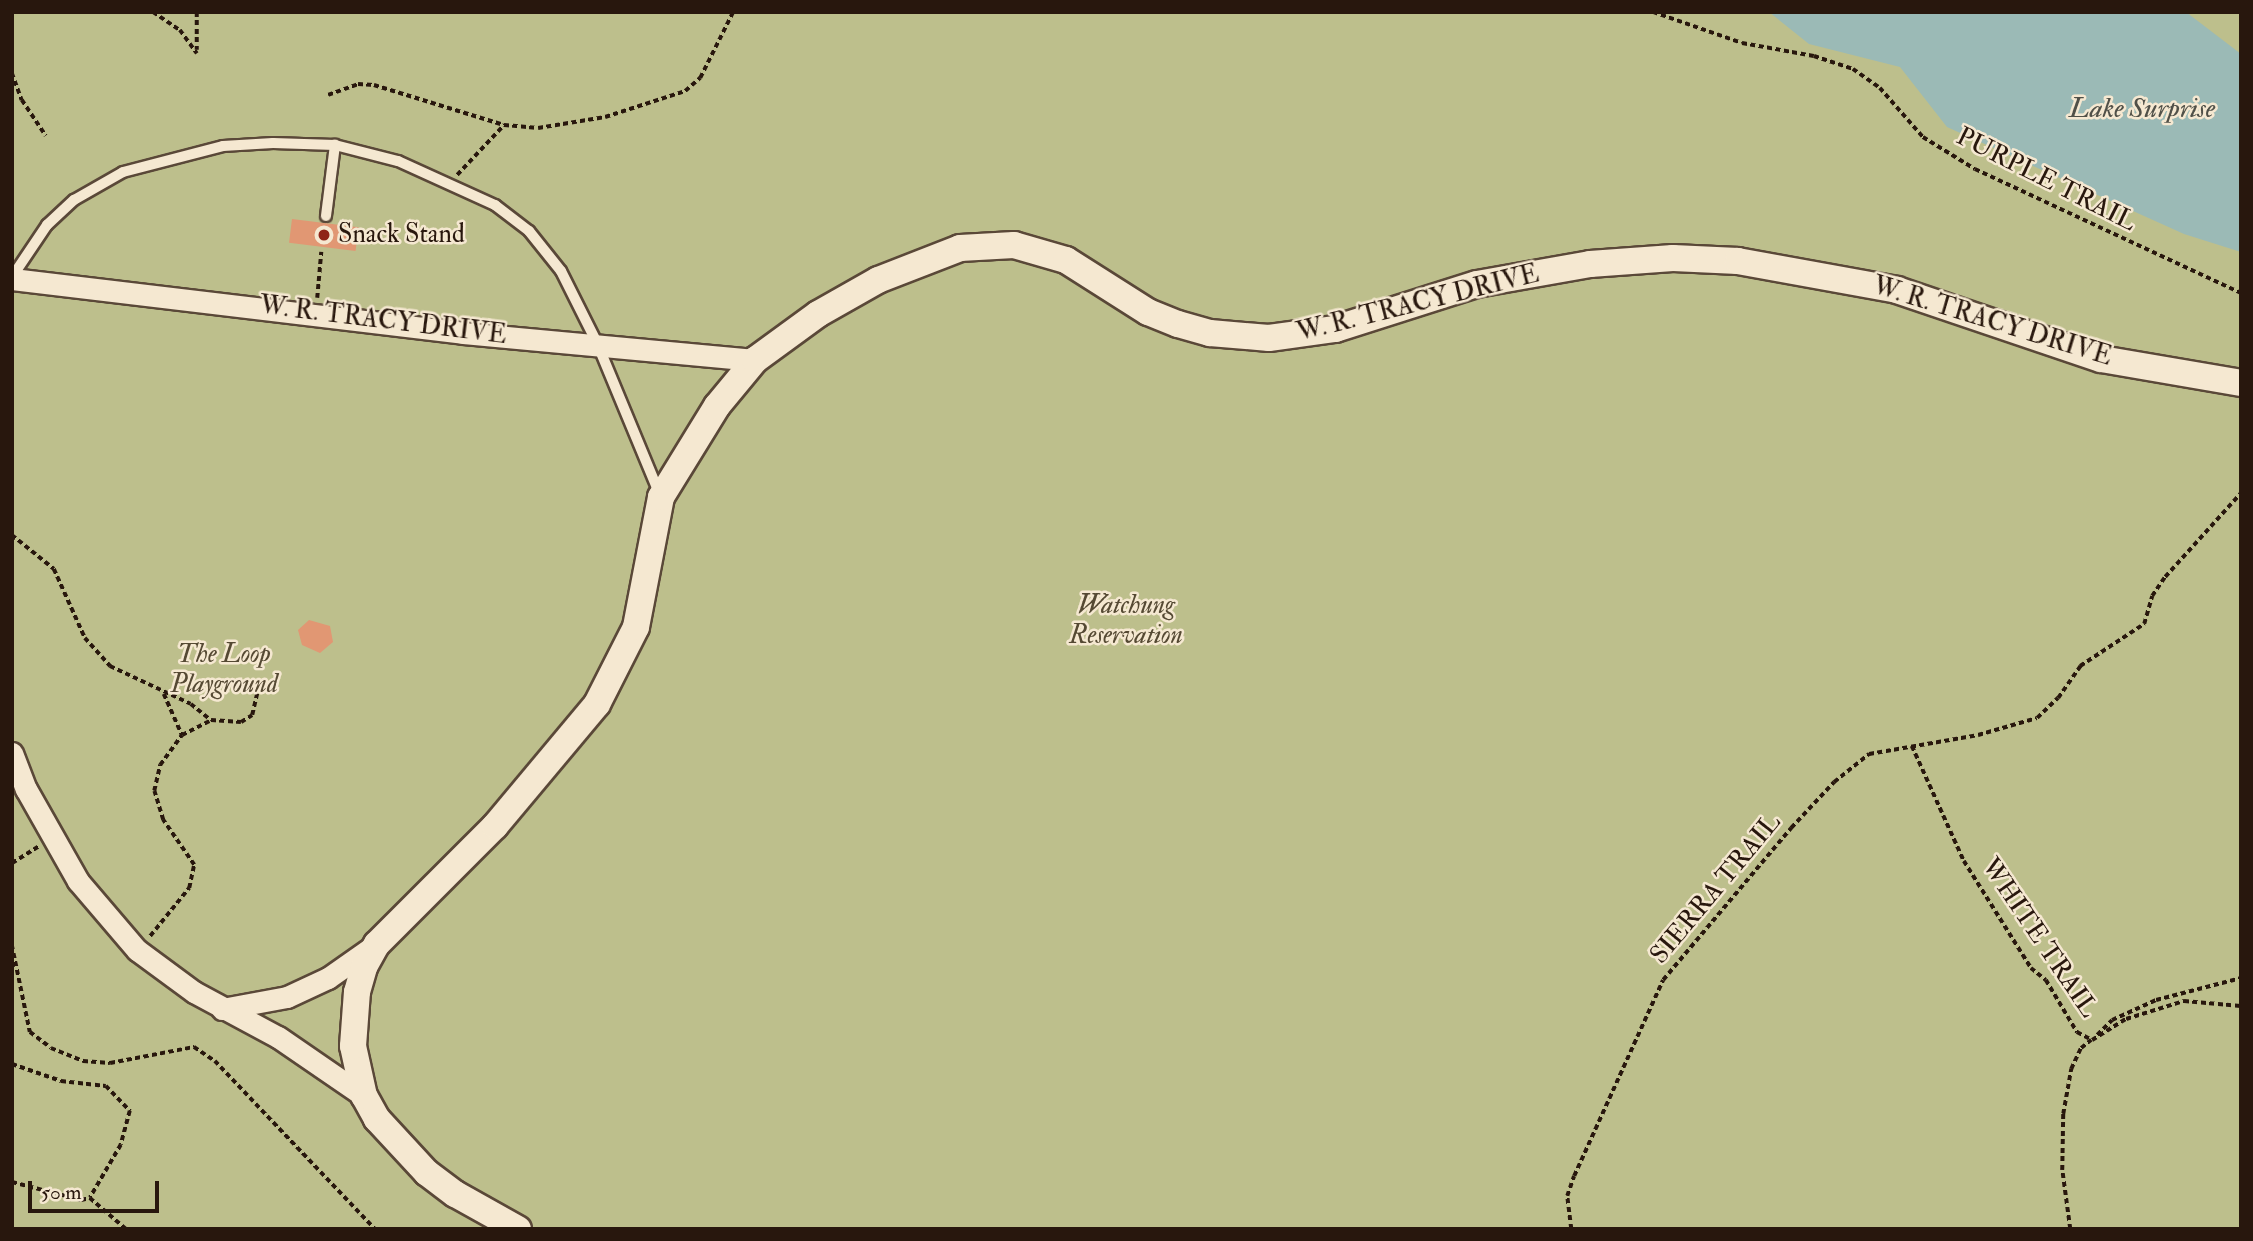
<!DOCTYPE html>
<style>
body{margin:0}
#map{position:relative;width:2253px;height:1241px;overflow:hidden;background:#efdbb8;font-family:"IM FELL Double Pica",serif}
div>[style]{position:absolute}
.green>*{inset:0;background:#bdbf8c;transform-origin:0 0}
.water>*{inset:0;background:#9bbab6}
.building>*{inset:0;background:#e19773;transform-origin:0 0}
.path>*{height:3.5px;margin-top:-1.75px;transform-origin:0;background:repeating-linear-gradient(90deg,#28170d 0 5px,transparent 0 8.5px)}
.roads{filter:drop-shadow(2px 0 #5a4838) drop-shadow(-2px 0 #5a4838) drop-shadow(0 2px #5a4838) drop-shadow(0 -2px #5a4838)}
.service>*{height:10px;margin:-5px;padding:0 5px;transform-origin:5px;border-radius:5px;background:#f5e8d1}
.minor>*{height:21px;margin:-10.5px;padding:0 10.5px;transform-origin:10.5px;border-radius:10.5px;background:#f5e8d1}
.tertiary>*{height:26px;margin:-13px;padding:0 13px;transform-origin:13px;border-radius:13px;background:#f5e8d1}
.dots>*{width:19px;height:19px;translate:-50% -50%;box-sizing:border-box;border:4px solid #f5e8d1;border-radius:50%}
span{translate:-50% -50%;white-space:nowrap;text-align:center;line-height:1.15;-webkit-text-stroke:5px #f5e8d1;paint-order:stroke}
.street-label{font-size:26px;color:#28170d}
.poi-label{font-size:26px;color:#28170d}
.left{translate:0 -50%;text-align:left}
.park-label{font-size:26px;color:#554933;font-style:italic}
.water-label{font-size:28px;color:#505048;font-style:italic}
.frame{position:absolute;inset:0;border:14px solid #28170d;pointer-events:none}
.scale{position:absolute;left:28px;top:1181px;width:131px;height:32px;box-sizing:border-box;border:4px solid #28170d;border-top:0;padding-left:9px;font-size:21px;line-height:24px;white-space:nowrap;color:#28170d;-webkit-text-stroke:5px #f5e8d1;paint-order:stroke}
</style>
<div id="map">
<div class="green">
<div style="left:12px;top:12px;width:2229px;height:1217px"></div>
</div>
<div class="water">
<div style="clip-path:polygon(1769px 12px,2186px 12px,2241px 54px,2241px 252px,2184px 234px,1947px 127px,1900px 67px,1809px 44px)"></div>
</div>
<div class="building">
<div style="left:292px;top:219px;width:67px;height:24px;rotate:7deg"></div>
<div style="clip-path:polygon(309px 620px,330px 626px,333px 642px,320px 653px,302px 645px,298px 630px)"></div>
</div>
<div class="path">
<div style="left:153px;top:12px;width:32px;rotate:34deg"></div>
<div style="left:180px;top:30px;width:29px;rotate:54deg"></div>
<div style="left:197px;top:12px;width:38px;rotate:90deg"></div>
<div style="left:1653px;top:12px;width:94px;rotate:19.2deg"></div>
<div style="left:1742px;top:43px;width:73px;rotate:10.2deg"></div>
<div style="left:1814px;top:56px;width:41px;rotate:18.4deg"></div>
<div style="left:1853px;top:69px;width:33px;rotate:35deg"></div>
<div style="left:1880px;top:88px;width:65px;rotate:48.7deg"></div>
<div style="left:1923px;top:137px;width:61px;rotate:31.6deg"></div>
<div style="left:1975px;top:169px;width:293px;rotate:25deg"></div>
<div style="left:12px;top:73px;width:29px;rotate:70deg"></div>
<div style="left:22px;top:100px;width:43px;rotate:56.3deg"></div>
<div style="left:328px;top:95px;width:32px;rotate:-20deg"></div>
<div style="left:358px;top:84px;width:16px;rotate:4deg"></div>
<div style="left:374px;top:85px;width:136px;rotate:17.1deg"></div>
<div style="left:504px;top:125px;width:34px;rotate:5deg"></div>
<div style="left:538px;top:128px;width:68px;rotate:-9.3deg"></div>
<div style="left:605px;top:117px;width:84px;rotate:-18deg"></div>
<div style="left:685px;top:91px;width:20px;rotate:-41deg"></div>
<div style="left:700px;top:78px;width:74px;rotate:-63.4deg"></div>
<div style="left:457px;top:175px;width:69px;rotate:-46.8deg"></div>
<div style="left:317px;top:298px;width:46px;rotate:-85deg"></div>
<div style="left:12px;top:535px;width:54px;rotate:39deg"></div>
<div style="left:54px;top:569px;width:76px;rotate:65.8deg"></div>
<div style="left:85px;top:638px;width:38px;rotate:48deg"></div>
<div style="left:110px;top:666px;width:89px;rotate:25.1deg"></div>
<div style="left:191px;top:704px;width:26px;rotate:39deg"></div>
<div style="left:164px;top:694px;width:45px;rotate:66.3deg"></div>
<div style="left:1912px;top:746px;width:126px;rotate:65.7deg"></div>
<div style="left:1964px;top:861px;width:126px;rotate:57.9deg"></div>
<div style="left:2031px;top:968px;width:19px;rotate:39deg"></div>
<div style="left:2046px;top:980px;width:61px;rotate:59.2deg"></div>
<div style="left:2077px;top:1032px;width:17px;rotate:28deg"></div>
<div style="left:2092px;top:1040px;width:40px;rotate:-32deg"></div>
<div style="left:2126px;top:1019px;width:61px;rotate:-17.2deg"></div>
<div style="left:2184px;top:1001px;width:57px;rotate:5deg"></div>
<div style="left:12px;top:863px;width:31px;rotate:-32deg"></div>
<div style="left:150px;top:936px;width:62px;rotate:-50.9deg"></div>
<div style="left:189px;top:888px;width:24px;rotate:-78deg"></div>
<div style="left:194px;top:865px;width:55px;rotate:-124.6deg"></div>
<div style="left:163px;top:820px;width:30px;rotate:-107deg"></div>
<div style="left:154px;top:791px;width:27px;rotate:-77deg"></div>
<div style="left:160px;top:765px;width:37px;rotate:-54deg"></div>
<div style="left:182px;top:735px;width:33px;rotate:-27deg"></div>
<div style="left:211px;top:720px;width:30px;rotate:4deg"></div>
<div style="left:241px;top:722px;width:13px;rotate:-32deg"></div>
<div style="left:252px;top:715px;width:32px;rotate:-77deg"></div>
<div style="left:12px;top:945px;width:89px;rotate:78.3deg"></div>
<div style="left:30px;top:1032px;width:26px;rotate:37deg"></div>
<div style="left:51px;top:1048px;width:35px;rotate:22deg"></div>
<div style="left:83px;top:1061px;width:27px;rotate:4deg"></div>
<div style="left:110px;top:1063px;width:86px;rotate:-10.8deg"></div>
<div style="left:194px;top:1047px;width:25px;rotate:34deg"></div>
<div style="left:215px;top:1061px;width:232px;rotate:46.4deg"></div>
<div style="left:2097px;top:1035px;width:21px;rotate:-45deg"></div>
<div style="left:2112px;top:1020px;width:48px;rotate:-24.4deg"></div>
<div style="left:2156px;top:1000px;width:88px;rotate:-14.5deg"></div>
<div style="left:12px;top:1064px;width:52px;rotate:19.1deg"></div>
<div style="left:61px;top:1081px;width:45px;rotate:6.3deg"></div>
<div style="left:106px;top:1086px;width:35px;rotate:46deg"></div>
<div style="left:130px;top:1111px;width:35px;rotate:105deg"></div>
<div style="left:121px;top:1145px;width:61px;rotate:120.3deg"></div>
<div style="left:12px;top:1182px;width:71px;rotate:14.6deg"></div>
<div style="left:81px;top:1200px;width:9px;rotate:-13deg"></div>
<div style="left:90px;top:1198px;width:48px;rotate:40.7deg"></div>
<div style="left:1571px;top:1229px;width:33px;rotate:-97deg"></div>
<div style="left:1567px;top:1196px;width:21px;rotate:-71deg"></div>
<div style="left:1574px;top:1176px;width:215px;rotate:-65.6deg"></div>
<div style="left:1663px;top:980px;width:199px;rotate:-49.9deg"></div>
<div style="left:1791px;top:828px;width:63px;rotate:-46.9deg"></div>
<div style="left:1834px;top:782px;width:45px;rotate:-38.7deg"></div>
<div style="left:1869px;top:754px;width:111px;rotate:-9.9deg"></div>
<div style="left:1978px;top:735px;width:61px;rotate:-16.1deg"></div>
<div style="left:2037px;top:718px;width:29px;rotate:-44deg"></div>
<div style="left:2058px;top:698px;width:39px;rotate:-55deg"></div>
<div style="left:2080px;top:666px;width:77px;rotate:-33.3deg"></div>
<div style="left:2144px;top:624px;width:29px;rotate:-74deg"></div>
<div style="left:2152px;top:596px;width:23px;rotate:-56deg"></div>
<div style="left:2165px;top:577px;width:113px;rotate:-47.9deg"></div>
<div style="left:2070px;top:1229px;width:60px;rotate:-97.7deg"></div>
<div style="left:2062px;top:1170px;width:56px;rotate:-89deg"></div>
<div style="left:2063px;top:1114px;width:46px;rotate:-79.9deg"></div>
<div style="left:2071px;top:1069px;width:23px;rotate:-65deg"></div>
<div style="left:2081px;top:1048px;width:13px;rotate:-39deg"></div>
</div>
<div class="roads">
<div class="service">
<div style="left:326px;top:216px;width:72px;rotate:-82.8deg"></div>
<div style="left:12px;top:277px;width:63px;rotate:-56.1deg"></div>
<div style="left:47px;top:225px;width:37px;rotate:-43deg"></div>
<div style="left:74px;top:200px;width:56px;rotate:-29.7deg"></div>
<div style="left:123px;top:172px;width:103px;rotate:-14.6deg"></div>
<div style="left:223px;top:146px;width:50px;rotate:-3.4deg"></div>
<div style="left:273px;top:143px;width:62px;rotate:1.8deg"></div>
<div style="left:335px;top:145px;width:65px;rotate:14.3deg"></div>
<div style="left:398px;top:161px;width:107px;rotate:24.4deg"></div>
<div style="left:495px;top:205px;width:43px;rotate:37.4deg"></div>
<div style="left:529px;top:231px;width:51px;rotate:51.3deg"></div>
<div style="left:561px;top:271px;width:80px;rotate:63.4deg"></div>
<div style="left:597px;top:343px;width:165px;rotate:67.5deg"></div>
</div>
<div class="minor">
<div style="left:12px;top:279px;width:454px;rotate:6.8deg"></div>
<div style="left:463px;top:333px;width:293px;rotate:5.3deg"></div>
<div style="left:12px;top:753px;width:39px;rotate:69deg"></div>
<div style="left:26px;top:789px;width:106px;rotate:60.5deg"></div>
<div style="left:78px;top:881px;width:91px;rotate:49.5deg"></div>
<div style="left:137px;top:950px;width:71px;rotate:36.4deg"></div>
<div style="left:194px;top:992px;width:95px;rotate:28.2deg"></div>
<div style="left:278px;top:1037px;width:104px;rotate:34.5deg"></div>
<div style="left:222px;top:1009px;width:66px;rotate:-10.5deg"></div>
<div style="left:287px;top:997px;width:45px;rotate:-24.9deg"></div>
<div style="left:328px;top:978px;width:57px;rotate:-35.1deg"></div>
</div>
<div class="tertiary">
<div style="left:518px;top:1229px;width:72px;rotate:-150.9deg"></div>
<div style="left:455px;top:1194px;width:35px;rotate:-143deg"></div>
<div style="left:427px;top:1173px;width:74px;rotate:-132.8deg"></div>
<div style="left:377px;top:1119px;width:26px;rotate:-119deg"></div>
<div style="left:364px;top:1096px;width:51px;rotate:-102.4deg"></div>
<div style="left:353px;top:1046px;width:54px;rotate:-85.8deg"></div>
<div style="left:357px;top:992px;width:26px;rotate:-74deg"></div>
<div style="left:364px;top:967px;width:26px;rotate:-61deg"></div>
<div style="left:377px;top:944px;width:167px;rotate:-45deg"></div>
<div style="left:495px;top:826px;width:159px;rotate:-50.1deg"></div>
<div style="left:597px;top:704px;width:86px;rotate:-63.1deg"></div>
<div style="left:636px;top:627px;width:132px;rotate:-79.1deg"></div>
<div style="left:661px;top:497px;width:107px;rotate:-58.4deg"></div>
<div style="left:717px;top:406px;width:60px;rotate:-50.4deg"></div>
<div style="left:755px;top:360px;width:78px;rotate:-36.1deg"></div>
<div style="left:818px;top:314px;width:69px;rotate:-29.5deg"></div>
<div style="left:878px;top:280px;width:88px;rotate:-21.3deg"></div>
<div style="left:960px;top:248px;width:54px;rotate:-3.2deg"></div>
<div style="left:1014px;top:245px;width:54px;rotate:16.1deg"></div>
<div style="left:1066px;top:260px;width:97px;rotate:32.4deg"></div>
<div style="left:1148px;top:312px;width:32px;rotate:22deg"></div>
<div style="left:1178px;top:324px;width:33px;rotate:16deg"></div>
<div style="left:1210px;top:333px;width:59px;rotate:4.8deg"></div>
<div style="left:1269px;top:338px;width:67px;rotate:-7.8deg"></div>
<div style="left:1335px;top:329px;width:149px;rotate:-17.6deg"></div>
<div style="left:1477px;top:284px;width:115px;rotate:-10deg"></div>
<div style="left:1590px;top:264px;width:83px;rotate:-4.1deg"></div>
<div style="left:1673px;top:258px;width:65px;rotate:2.6deg"></div>
<div style="left:1738px;top:261px;width:162px;rotate:10.3deg"></div>
<div style="left:1897px;top:290px;width:215px;rotate:18.7deg"></div>
<div style="left:2101px;top:359px;width:142px;rotate:9.7deg"></div>
</div>
</div>
<div class="dots">
<div style="left:324px;top:235px;background:#8f2418"></div>
</div>
<div class="street-label">
<span style="left:2046px;top:180px;rotate:27deg">PURPLE TRAIL</span>
<span style="left:1418px;top:304px;rotate:-14deg">W. R. TRACY DRIVE</span>
<span style="left:383px;top:321px;rotate:7deg">W. R. TRACY DRIVE</span>
<span style="left:1992px;top:322px;rotate:17deg">W. R. TRACY DRIVE</span>
<span style="left:1716px;top:889px;rotate:-50deg">SIERRA TRAIL</span>
<span style="left:2039px;top:938px;rotate:56deg">WHITE TRAIL</span>
</div>
<div class="poi-label">
<span class="left" style="left:338px;top:235px">Snack Stand</span>
</div>
<div class="park-label">
<span style="left:1126px;top:621px">Watchung<br>Reservation</span>
<span style="left:224px;top:670px">The Loop<br>Playground</span>
</div>
<div class="water-label">
<span style="left:2142px;top:109px">Lake Surprise</span>
</div>
<div class="frame"></div>
<div class="scale">50 m</div>
</div>
